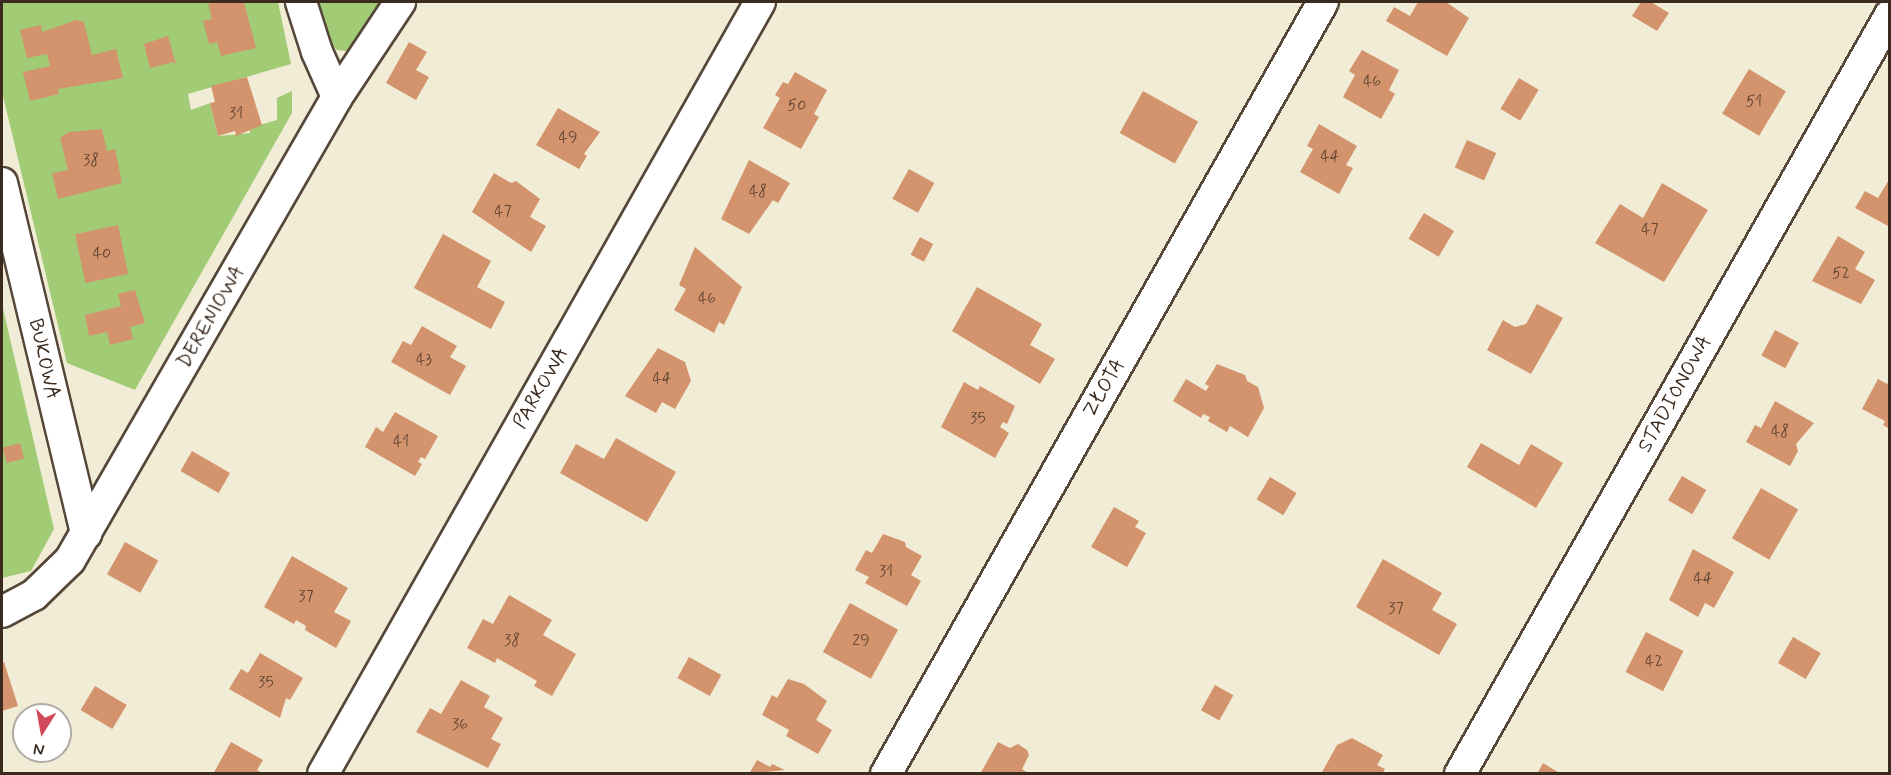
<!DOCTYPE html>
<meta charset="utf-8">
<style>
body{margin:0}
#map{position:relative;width:1891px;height:775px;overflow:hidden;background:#f1ecd5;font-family:Mynerve,sans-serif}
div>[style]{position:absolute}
.green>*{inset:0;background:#a2cb76}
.building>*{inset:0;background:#d3946d;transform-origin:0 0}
.roads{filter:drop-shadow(2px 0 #564739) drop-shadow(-2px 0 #564739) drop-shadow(0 2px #564739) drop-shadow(0 -2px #564739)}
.minor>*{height:30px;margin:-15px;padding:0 15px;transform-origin:15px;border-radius:15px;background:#fff}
span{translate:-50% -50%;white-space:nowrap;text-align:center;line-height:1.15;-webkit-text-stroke:4.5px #fff;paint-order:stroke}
.number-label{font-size:16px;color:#614432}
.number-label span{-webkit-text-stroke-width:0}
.street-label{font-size:20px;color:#3b2a1e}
.frame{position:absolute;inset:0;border:3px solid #3b2a1e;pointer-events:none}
.north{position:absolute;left:12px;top:703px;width:60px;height:60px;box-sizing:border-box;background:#fff;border:2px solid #b1aaa5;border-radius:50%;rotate:191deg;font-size:16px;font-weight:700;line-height:24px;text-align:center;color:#3b2a1e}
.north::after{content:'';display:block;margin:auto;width:21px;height:27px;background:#d1495b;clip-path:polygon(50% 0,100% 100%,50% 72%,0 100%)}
</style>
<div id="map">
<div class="green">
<div style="clip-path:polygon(2px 2px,278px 2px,291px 64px,188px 94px,191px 110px,210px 103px,218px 136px,250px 133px,249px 128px,277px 120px,277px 98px,292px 91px,292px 113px,135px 390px,67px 363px,2px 92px)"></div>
<div style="clip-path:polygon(315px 2px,389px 2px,356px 52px,337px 50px,324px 37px)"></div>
<div style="clip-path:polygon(2px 304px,54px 529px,31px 571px,2px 578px)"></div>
</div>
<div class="building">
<div style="clip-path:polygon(219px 2px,244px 2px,256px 48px,221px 56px,217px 42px,209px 44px,203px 21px,212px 19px,208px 4px)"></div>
<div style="clip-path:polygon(1418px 2px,1446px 2px,1469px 18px,1447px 56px,1386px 21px,1394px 7px,1410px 16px)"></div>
<div style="clip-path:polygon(1641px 2px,1651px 2px,1669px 13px,1657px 31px,1632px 16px)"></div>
<div style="clip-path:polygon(76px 20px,84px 22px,92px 55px,116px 49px,123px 78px,58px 89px,59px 94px,30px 101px,23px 72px,50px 66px,47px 54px,27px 58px,20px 30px,41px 25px,42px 32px)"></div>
<div style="clip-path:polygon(168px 36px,177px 67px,174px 62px,150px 68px,144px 44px)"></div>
<div style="clip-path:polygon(409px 42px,427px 52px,416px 70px,429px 77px,416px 100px,386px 83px)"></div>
<div style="clip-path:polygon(1362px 50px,1399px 70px,1389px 90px,1395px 94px,1381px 119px,1343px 97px,1355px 75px,1349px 71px)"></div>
<div style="left:1749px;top:69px;width:43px;height:52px;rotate:31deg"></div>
<div style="clip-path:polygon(795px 72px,827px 90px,814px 114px,819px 117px,801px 149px,763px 128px,780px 98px,775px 95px,783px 82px,788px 84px)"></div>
<div style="clip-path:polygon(247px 77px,262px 125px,236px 136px,235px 131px,218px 136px,210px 103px,215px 102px,211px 86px)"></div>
<div style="left:1519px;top:78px;width:23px;height:36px;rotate:31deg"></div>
<div style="left:1143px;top:91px;width:63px;height:48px;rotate:29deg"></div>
<div style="clip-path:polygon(558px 108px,600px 132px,584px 154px,587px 156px,579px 169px,536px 145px)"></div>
<div style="clip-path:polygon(1319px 124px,1357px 146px,1346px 165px,1353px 168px,1339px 194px,1300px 172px,1313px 149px,1307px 146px)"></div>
<div style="clip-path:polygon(102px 129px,107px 151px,115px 149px,122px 183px,58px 199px,52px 173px,68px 170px,60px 138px,69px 132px)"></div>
<div style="left:1467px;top:140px;width:32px;height:30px;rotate:24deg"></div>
<div style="clip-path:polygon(749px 160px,790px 183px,778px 203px,773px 200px,749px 234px,721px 219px)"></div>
<div style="left:909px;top:169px;width:29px;height:34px;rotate:29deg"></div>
<div style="clip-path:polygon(494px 173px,511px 183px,516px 181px,540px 199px,530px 217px,546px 226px,531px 252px,472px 212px)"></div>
<div style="clip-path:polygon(1890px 178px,1890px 227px,1855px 208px,1865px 191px,1878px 198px)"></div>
<div style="clip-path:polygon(1662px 183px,1708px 210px,1664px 282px,1595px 243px,1620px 204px,1643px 218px)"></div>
<div style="left:1424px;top:213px;width:35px;height:30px;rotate:31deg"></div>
<div style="left:118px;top:225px;width:50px;height:44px;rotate:78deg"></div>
<div style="clip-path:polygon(443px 234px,491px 261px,477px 287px,505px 302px,491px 329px,414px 288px)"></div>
<div style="clip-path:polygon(1838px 236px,1865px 252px,1855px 269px,1875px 280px,1861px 304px,1812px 281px)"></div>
<div style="left:920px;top:237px;width:15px;height:20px;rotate:28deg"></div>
<div style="clip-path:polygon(695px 247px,742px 287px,724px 325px,719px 322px,714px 333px,674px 310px,686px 289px,679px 285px)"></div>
<div style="clip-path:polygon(977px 287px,1042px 324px,1030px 345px,1055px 359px,1040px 384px,952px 331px)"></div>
<div style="clip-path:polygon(135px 290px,145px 323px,130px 327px,133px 339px,110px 345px,107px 332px,89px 336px,85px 315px,121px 306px,118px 294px)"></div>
<div style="clip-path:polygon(1537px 304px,1563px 318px,1531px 374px,1487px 350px,1503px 320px,1515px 327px,1526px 324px)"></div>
<div style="clip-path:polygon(422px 326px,457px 346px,450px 357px,466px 366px,450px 395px,391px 362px,403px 341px,411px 345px)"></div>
<div style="left:1775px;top:330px;width:27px;height:29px;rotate:28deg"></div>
<div style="clip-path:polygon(658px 348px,685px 362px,691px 381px,675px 409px,662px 402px,656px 413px,625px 396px)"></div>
<div style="clip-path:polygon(1217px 364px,1245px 375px,1247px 381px,1258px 387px,1264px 408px,1248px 437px,1230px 426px,1227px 432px,1208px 421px,1210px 417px,1203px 414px,1201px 418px,1173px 401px,1186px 379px,1206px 391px,1209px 386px,1205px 384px)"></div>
<div style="clip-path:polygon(1878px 379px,1887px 384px,1890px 380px,1890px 429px,1883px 425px,1885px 421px,1862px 409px)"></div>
<div style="clip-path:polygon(964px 382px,978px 390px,980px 386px,1015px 406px,1007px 424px,1003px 422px,1000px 427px,1009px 433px,995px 458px,941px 427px)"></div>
<div style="clip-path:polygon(1775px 401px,1814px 423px,1796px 444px,1798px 451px,1790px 466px,1746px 442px,1755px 425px,1761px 428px)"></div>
<div style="clip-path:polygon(395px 412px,438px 436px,425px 459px,421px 457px,418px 462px,422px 464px,415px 476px,365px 447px,376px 427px,383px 432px)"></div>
<div style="clip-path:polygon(616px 438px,676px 472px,647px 522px,560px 473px,576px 444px,604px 459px)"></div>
<div style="left:20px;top:443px;width:16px;height:18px;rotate:75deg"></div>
<div style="clip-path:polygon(1481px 443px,1519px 465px,1531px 444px,1563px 463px,1536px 508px,1467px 467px)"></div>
<div style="left:192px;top:451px;width:44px;height:23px;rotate:30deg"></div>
<div style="left:1682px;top:476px;width:28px;height:28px;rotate:30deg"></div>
<div style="left:1270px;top:477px;width:31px;height:26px;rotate:31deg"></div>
<div style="left:1761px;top:488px;width:43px;height:58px;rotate:30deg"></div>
<div style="clip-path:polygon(1114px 507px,1139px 521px,1135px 527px,1146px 533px,1127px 567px,1091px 547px)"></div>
<div style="clip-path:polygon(883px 534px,905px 542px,906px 547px,922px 556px,911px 575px,921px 581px,907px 606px,865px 583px,869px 577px,855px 570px,866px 550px,872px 553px)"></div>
<div style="left:125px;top:542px;width:38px;height:37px;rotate:29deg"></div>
<div style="clip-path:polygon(1693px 549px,1734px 572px,1714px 608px,1705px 603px,1698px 617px,1669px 600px)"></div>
<div style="clip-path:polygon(292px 556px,348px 588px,334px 612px,351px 621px,336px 648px,305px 630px,306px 626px,296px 620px,294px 624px,264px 607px)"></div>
<div style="clip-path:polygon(1383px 559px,1442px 593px,1432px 610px,1457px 624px,1439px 655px,1356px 607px)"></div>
<div style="clip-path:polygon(509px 595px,552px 620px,543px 635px,576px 654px,552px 696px,534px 686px,537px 681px,497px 658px,495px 663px,467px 648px,483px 619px,493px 624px)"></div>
<div style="left:850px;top:603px;width:55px;height:56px;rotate:29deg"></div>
<div style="left:1646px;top:632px;width:42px;height:45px;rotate:27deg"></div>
<div style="left:1793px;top:637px;width:32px;height:30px;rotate:30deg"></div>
<div style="clip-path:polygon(260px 653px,303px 678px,290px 700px,286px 698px,280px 718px,229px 689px,241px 669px,248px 673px)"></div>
<div style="left:689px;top:657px;width:37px;height:24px;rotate:29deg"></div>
<div style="clip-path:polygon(4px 662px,18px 706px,2px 711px,2px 663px)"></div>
<div style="clip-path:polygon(788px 679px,804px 684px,827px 701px,816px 720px,832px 730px,818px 754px,786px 736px,789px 730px,762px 715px,772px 695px,777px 698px)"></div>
<div style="clip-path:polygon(461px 680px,490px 696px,484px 707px,503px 718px,491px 739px,501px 744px,488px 768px,416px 732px,430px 708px,441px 714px)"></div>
<div style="left:1215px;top:685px;width:21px;height:29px;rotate:29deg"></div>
<div style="left:95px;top:686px;width:37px;height:28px;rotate:31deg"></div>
<div style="clip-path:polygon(1352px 738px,1383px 755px,1377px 765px,1385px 769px,1382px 774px,1321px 774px,1337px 745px)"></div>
<div style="clip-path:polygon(231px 742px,263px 760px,257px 770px,263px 774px,213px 774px)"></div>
<div style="clip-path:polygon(998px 742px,1010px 748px,1018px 744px,1027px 750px,1029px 755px,1022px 769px,1029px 774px,980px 774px)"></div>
<div style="clip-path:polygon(757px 760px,770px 767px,772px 764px,785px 770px,749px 774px)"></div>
<div style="clip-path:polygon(1543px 763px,1561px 774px,1537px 774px)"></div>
</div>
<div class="roads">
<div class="minor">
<div style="left:301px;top:2px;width:52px;rotate:72.3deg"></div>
<div style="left:317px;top:52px;width:49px;rotate:66deg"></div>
<div style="left:2px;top:183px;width:361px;rotate:76.5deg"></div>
<div style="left:2px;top:612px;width:36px;rotate:-28deg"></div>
<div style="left:34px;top:595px;width:50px;rotate:-44.2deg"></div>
<div style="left:70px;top:560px;width:534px;rotate:-60.03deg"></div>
<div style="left:337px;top:97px;width:114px;rotate:-56.4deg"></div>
<div style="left:323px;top:774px;width:887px;rotate:-60.49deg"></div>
<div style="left:886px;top:774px;width:887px;rotate:-60.49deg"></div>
<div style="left:1460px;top:774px;width:872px;rotate:-60.47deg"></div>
</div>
</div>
<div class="number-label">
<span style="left:1372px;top:82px">46</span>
<span style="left:1754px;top:102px">51</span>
<span style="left:797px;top:106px">50</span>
<span style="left:236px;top:114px">31</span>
<span style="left:568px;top:138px">49</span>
<span style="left:1330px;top:157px">44</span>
<span style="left:91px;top:161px">38</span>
<span style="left:758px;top:192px">48</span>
<span style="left:503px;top:212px">47</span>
<span style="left:1650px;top:230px">47</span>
<span style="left:102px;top:254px">40</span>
<span style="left:1841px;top:274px">52</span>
<span style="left:707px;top:299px">46</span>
<span style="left:424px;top:360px">43</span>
<span style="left:662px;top:379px">44</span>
<span style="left:978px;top:419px">35</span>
<span style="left:1780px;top:432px">48</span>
<span style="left:401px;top:442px">41</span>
<span style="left:886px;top:572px">31</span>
<span style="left:1703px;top:579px">44</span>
<span style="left:306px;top:597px">37</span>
<span style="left:1396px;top:609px">37</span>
<span style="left:512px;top:641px">38</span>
<span style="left:861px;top:641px">29</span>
<span style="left:1654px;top:662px">42</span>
<span style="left:266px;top:683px">35</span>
<span style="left:460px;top:725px">36</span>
</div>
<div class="street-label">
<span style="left:211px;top:317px;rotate:-60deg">DERENIOWA</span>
<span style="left:44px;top:359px;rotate:77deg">BUKOWA</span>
<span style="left:541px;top:388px;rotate:-60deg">PARKOWA</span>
<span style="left:1104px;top:388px;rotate:-60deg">ZŁOTA</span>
<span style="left:1675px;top:394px;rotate:-61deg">STADIONOWA</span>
</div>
<div class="frame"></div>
<div class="north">N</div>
</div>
